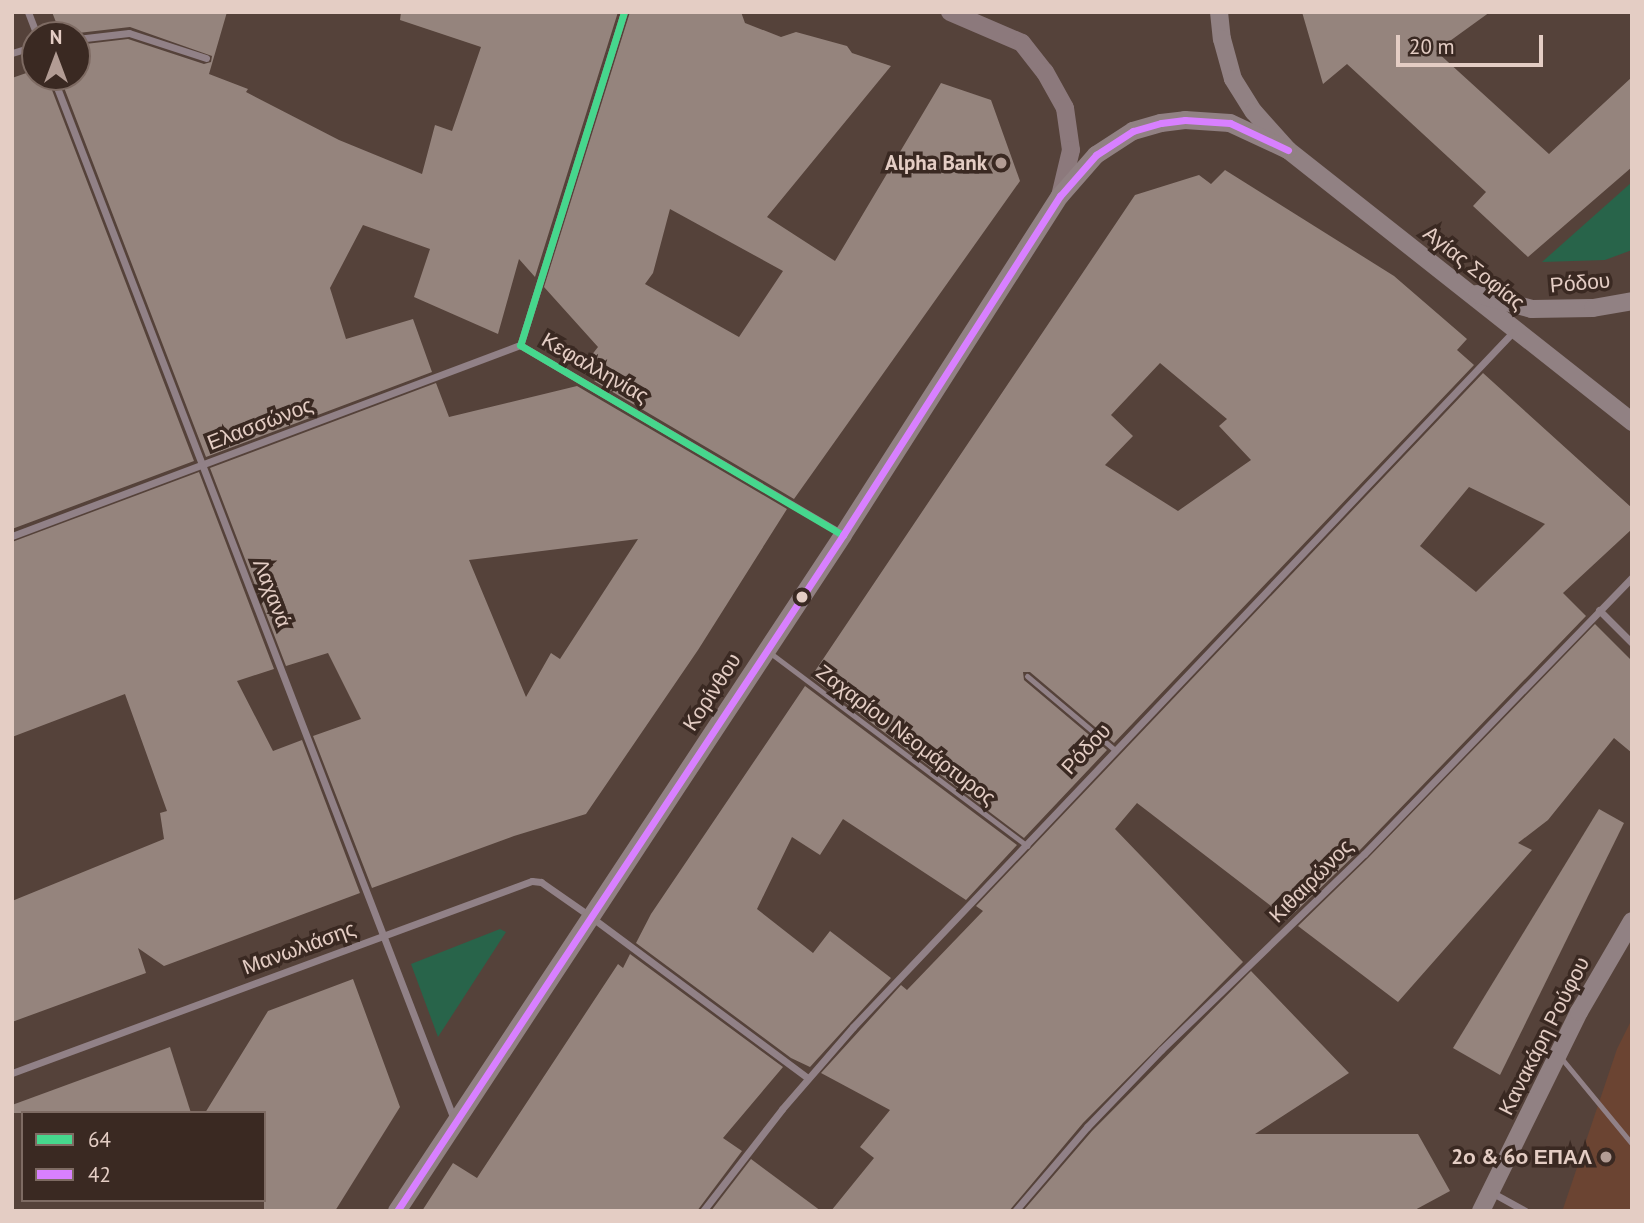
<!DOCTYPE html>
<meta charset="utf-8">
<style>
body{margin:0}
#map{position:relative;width:1644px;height:1223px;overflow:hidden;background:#55423a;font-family:"PT Sans",sans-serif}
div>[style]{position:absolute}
.built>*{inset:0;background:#6b4432}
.green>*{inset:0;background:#28644a}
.building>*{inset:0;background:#95847d}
.lane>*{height:5px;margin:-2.5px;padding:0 2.5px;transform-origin:2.5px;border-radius:2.5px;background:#918187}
.street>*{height:7px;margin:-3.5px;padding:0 3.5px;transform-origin:3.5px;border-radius:3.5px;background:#918187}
.secondary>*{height:18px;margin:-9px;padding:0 9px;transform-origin:9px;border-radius:9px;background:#8c797c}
.primary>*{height:18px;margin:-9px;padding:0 9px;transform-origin:9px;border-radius:9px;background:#918183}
.bus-1>*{height:7px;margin:-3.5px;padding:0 3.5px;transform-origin:3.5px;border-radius:3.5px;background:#46d78d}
.bus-2>*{height:7px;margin:-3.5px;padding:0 3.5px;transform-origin:3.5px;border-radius:3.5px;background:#d880ff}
.dots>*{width:19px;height:19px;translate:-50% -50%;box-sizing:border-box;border:4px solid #3a2922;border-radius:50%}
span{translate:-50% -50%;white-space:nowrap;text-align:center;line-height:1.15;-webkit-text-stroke:7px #3a2922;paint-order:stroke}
.poi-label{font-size:21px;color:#e4cdc4;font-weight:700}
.right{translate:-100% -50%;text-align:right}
.street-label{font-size:21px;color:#e4cdc4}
.frame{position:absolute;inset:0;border:14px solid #e4cdc4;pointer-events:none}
.legend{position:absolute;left:21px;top:1111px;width:245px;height:91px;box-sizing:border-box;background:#3a2922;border:2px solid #7e6b63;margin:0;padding:9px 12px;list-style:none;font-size:21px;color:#e4cdc4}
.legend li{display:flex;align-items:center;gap:14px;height:35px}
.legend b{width:35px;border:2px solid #7e6b63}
.north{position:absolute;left:21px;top:21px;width:70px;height:70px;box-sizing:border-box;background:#3a2922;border:2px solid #7e6b63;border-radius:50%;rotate:0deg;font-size:19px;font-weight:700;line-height:28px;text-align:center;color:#e4cdc4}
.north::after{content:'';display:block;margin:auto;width:24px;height:32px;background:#b29c94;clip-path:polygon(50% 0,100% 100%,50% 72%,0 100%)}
.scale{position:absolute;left:1396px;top:35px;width:147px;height:32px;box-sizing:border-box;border:4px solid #e4cdc4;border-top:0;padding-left:9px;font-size:21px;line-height:24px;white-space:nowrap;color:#e4cdc4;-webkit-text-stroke:5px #3a2922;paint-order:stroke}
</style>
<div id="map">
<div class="built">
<div style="clip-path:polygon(1632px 1019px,1632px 1211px,1567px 1211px,1563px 1209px,1617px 1049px)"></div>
</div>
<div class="green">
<div style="clip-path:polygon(1632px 182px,1632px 250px,1605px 260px,1542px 262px)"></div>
<div style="clip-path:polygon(500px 929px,506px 932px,438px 1037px,411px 964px)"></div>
</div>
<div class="building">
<div style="clip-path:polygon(52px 12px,227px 12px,209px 74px,248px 89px,246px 92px,339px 140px,422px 174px,435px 125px,452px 131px,481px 47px,400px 20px,401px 12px,618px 12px,535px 277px,519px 259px,498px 334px,414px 297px,430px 249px,363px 225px,330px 288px,346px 339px,413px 319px,432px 372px,206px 457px,60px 77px,77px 77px,77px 45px,128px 39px,204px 64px,211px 62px,212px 56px,130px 27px,61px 35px)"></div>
<div style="clip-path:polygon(evenodd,630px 12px,741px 12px,745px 23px,781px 37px,796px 32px,847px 46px,852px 53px,891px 66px,767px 217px,835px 261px,941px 83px,991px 100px,1020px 181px,794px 499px,594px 381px,602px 379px,580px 370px,598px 347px,544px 287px,630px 12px,670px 209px,783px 271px,739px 337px,645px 284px,653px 273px,670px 209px)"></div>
<div style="clip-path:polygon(1302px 12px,1490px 12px,1436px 51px,1549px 154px,1632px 77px,1632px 167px,1528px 257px,1473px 206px,1486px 192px,1347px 64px,1323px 84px)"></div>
<div style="clip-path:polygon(35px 70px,35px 77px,47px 77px,194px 461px,12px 529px,12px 78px)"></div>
<div style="clip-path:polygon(evenodd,1225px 170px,1394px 276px,1467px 339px,1457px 350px,1474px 365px,1114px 743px,1030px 672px,1023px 672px,1024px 680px,1107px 750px,1024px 838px,811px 677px,1135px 195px,1199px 175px,1211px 184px,1225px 170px,1160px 363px,1227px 419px,1219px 426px,1251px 460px,1178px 511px,1105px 465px,1133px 436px,1111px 415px,1160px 363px)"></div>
<div style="clip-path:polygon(evenodd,1483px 373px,1632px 508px,1632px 529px,1563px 593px,1586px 616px,1360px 850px,1288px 919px,1137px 803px,1115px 829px,1243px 962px,1083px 1123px,1009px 1211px,831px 1211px,874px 1158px,860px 1147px,890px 1110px,821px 1073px,901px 985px,907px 990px,983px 911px,976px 906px,1483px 373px,1469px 487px,1545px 524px,1476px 592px,1420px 546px,1469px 487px)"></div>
<div style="clip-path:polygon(evenodd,436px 383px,449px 417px,577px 386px,787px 509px,698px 650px,586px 814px,514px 836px,372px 888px,313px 736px,361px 719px,328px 653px,286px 666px,210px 468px,436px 383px,638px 539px,560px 659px,551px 653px,526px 697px,469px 560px,638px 539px)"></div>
<div style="clip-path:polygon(199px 472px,274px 669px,237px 681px,273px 751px,302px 740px,360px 893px,164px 966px,138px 948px,146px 973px,12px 1022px,12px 901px,164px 839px,160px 813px,167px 811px,125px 694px,12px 737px,12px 542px)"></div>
<div style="clip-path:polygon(1595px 624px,1632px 661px,1632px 753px,1614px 738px,1548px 820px,1518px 843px,1532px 850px,1398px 1002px,1298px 926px,1368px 858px)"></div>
<div style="clip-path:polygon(805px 686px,1017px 845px,966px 900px,843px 819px,820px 855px,792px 837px,757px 909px,813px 953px,830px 931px,891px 978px,810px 1067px,791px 1058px,636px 943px,651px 914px)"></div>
<div style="clip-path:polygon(1599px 809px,1624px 823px,1500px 1075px,1453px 1048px)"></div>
<div style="clip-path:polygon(630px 954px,783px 1067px,723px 1138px,742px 1151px,697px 1211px,422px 1211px,453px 1163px,477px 1178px,618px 964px,623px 968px)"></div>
<div style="clip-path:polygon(1251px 971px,1349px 1073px,1255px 1134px,1418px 1134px,1450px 1191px,1413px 1211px,1023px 1211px,1092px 1131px)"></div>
<div style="clip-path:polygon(353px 979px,400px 1107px,335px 1211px,264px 1211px,264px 1113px,205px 1113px,268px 1011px)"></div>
<div style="clip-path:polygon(170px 1047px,191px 1113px,12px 1113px,12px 1105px)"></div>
<div style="clip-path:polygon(751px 1159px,821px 1211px,711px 1211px)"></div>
</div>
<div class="lane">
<div style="left:769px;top:652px;width:323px;rotate:36.9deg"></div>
<div style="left:1027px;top:676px;width:116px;rotate:40.1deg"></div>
<div style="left:1562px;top:1059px;width:110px;rotate:50.5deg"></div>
</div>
<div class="street">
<div style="left:28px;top:12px;width:25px;rotate:69deg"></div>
<div style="left:624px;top:12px;width:349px;rotate:107.3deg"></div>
<div style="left:520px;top:345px;width:373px;rotate:30.4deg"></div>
<div style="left:77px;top:39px;width:52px;rotate:-6.6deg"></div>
<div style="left:129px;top:33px;width:81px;rotate:18deg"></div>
<div style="left:12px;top:53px;width:24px;rotate:-17deg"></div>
<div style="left:53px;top:77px;width:1120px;rotate:68.96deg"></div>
<div style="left:12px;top:536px;width:543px;rotate:-20.61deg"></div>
<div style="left:1599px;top:610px;width:47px;rotate:45deg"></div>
<div style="left:12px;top:1073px;width:554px;rotate:-20.27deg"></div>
<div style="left:532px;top:881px;width:9px;rotate:6deg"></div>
<div style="left:541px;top:882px;width:61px;rotate:35deg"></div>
<div style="left:591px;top:917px;width:270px;rotate:36.6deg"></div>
<div style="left:1491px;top:1192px;width:39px;rotate:29deg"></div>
<div style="left:703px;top:1211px;width:129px;rotate:-52.2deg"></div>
<div style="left:782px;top:1109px;width:108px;rotate:-49.1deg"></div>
<div style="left:853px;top:1027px;width:961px;rotate:-46.48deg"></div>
<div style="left:1015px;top:1211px;width:111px;rotate:-49.4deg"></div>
<div style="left:1087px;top:1127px;width:107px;rotate:-46.1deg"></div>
<div style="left:1161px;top:1050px;width:282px;rotate:-44deg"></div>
<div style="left:1364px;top:854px;width:385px;rotate:-45.9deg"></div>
</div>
<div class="secondary">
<div style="left:950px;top:12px;width:78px;rotate:23.3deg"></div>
<div style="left:1022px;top:43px;width:37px;rotate:52deg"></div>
<div style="left:1045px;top:72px;width:41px;rotate:60.9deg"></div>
<div style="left:1065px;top:108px;width:42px;rotate:81.9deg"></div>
<div style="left:1071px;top:150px;width:47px;rotate:103.4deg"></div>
</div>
<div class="primary">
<div style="left:1219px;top:12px;width:27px;rotate:84deg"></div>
<div style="left:1222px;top:39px;width:41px;rotate:74.6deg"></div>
<div style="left:1233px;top:79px;width:39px;rotate:58deg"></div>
<div style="left:1254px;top:112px;width:51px;rotate:48.2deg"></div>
<div style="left:1288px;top:150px;width:439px;rotate:38.3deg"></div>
<div style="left:1477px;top:294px;width:57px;rotate:15.3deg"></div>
<div style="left:1532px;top:309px;width:61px;rotate:-0.9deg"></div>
<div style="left:1593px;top:308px;width:40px;rotate:-10deg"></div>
<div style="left:397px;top:1211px;width:810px;rotate:-56.58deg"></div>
<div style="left:843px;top:535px;width:403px;rotate:-57.4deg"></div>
<div style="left:1060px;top:196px;width:55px;rotate:-48.7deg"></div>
<div style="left:1096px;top:155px;width:44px;rotate:-33deg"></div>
<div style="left:1133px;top:131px;width:29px;rotate:-16deg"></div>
<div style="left:1161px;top:123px;width:24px;rotate:-7deg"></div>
<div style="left:1185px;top:120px;width:45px;rotate:3.8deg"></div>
<div style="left:1230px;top:123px;width:64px;rotate:25deg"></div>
<div style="left:1481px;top:1211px;width:222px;rotate:-63.8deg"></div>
<div style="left:1579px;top:1012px;width:105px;rotate:-59.8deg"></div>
</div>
<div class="bus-1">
<div style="left:624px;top:12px;width:349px;rotate:107.3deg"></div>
<div style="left:520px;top:345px;width:375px;rotate:30.5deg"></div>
</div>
<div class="bus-2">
<div style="left:397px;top:1211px;width:810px;rotate:-56.58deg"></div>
<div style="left:843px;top:535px;width:403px;rotate:-57.4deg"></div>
<div style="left:1060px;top:196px;width:55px;rotate:-48.7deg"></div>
<div style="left:1096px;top:155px;width:44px;rotate:-33deg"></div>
<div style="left:1133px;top:131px;width:29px;rotate:-16deg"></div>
<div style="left:1161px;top:123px;width:24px;rotate:-7deg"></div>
<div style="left:1185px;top:120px;width:45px;rotate:3.8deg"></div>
<div style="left:1230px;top:123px;width:64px;rotate:25deg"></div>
</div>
<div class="dots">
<div style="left:1001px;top:163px;background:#b29c94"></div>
<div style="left:802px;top:597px;background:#e4cdc4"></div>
<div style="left:1606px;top:1157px;background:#b29c94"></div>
</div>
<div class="poi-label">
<span class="right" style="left:987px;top:163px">Alpha Bank</span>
<span class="right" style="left:1592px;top:1157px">2ο &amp; 6ο ΕΠΑΛ</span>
</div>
<div class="street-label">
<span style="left:1474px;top:268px;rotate:38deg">Αγίας Σοφίας</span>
<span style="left:1580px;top:283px;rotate:-5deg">Ρόδου</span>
<span style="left:595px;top:368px;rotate:30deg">Κεφαλληνίας</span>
<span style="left:260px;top:424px;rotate:-21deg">Ελασσώνος</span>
<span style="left:272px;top:593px;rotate:69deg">Λαχανά</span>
<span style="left:712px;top:692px;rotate:-57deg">Κορίνθου</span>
<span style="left:906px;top:735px;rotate:37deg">Ζαχαρίου Νεομάρτυρος</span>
<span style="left:1086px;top:749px;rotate:-47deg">Ρόδου</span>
<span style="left:1311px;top:881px;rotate:-45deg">Κιθαιρώνος</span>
<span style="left:299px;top:948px;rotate:-20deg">Μανωλιάσης</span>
<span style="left:1544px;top:1036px;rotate:-63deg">Κανακάρη Ρούφου</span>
</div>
<div class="frame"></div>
<ul class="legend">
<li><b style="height:9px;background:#46d78d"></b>64</li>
<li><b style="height:9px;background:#d880ff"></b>42</li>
</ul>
<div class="north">N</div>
<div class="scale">20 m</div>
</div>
